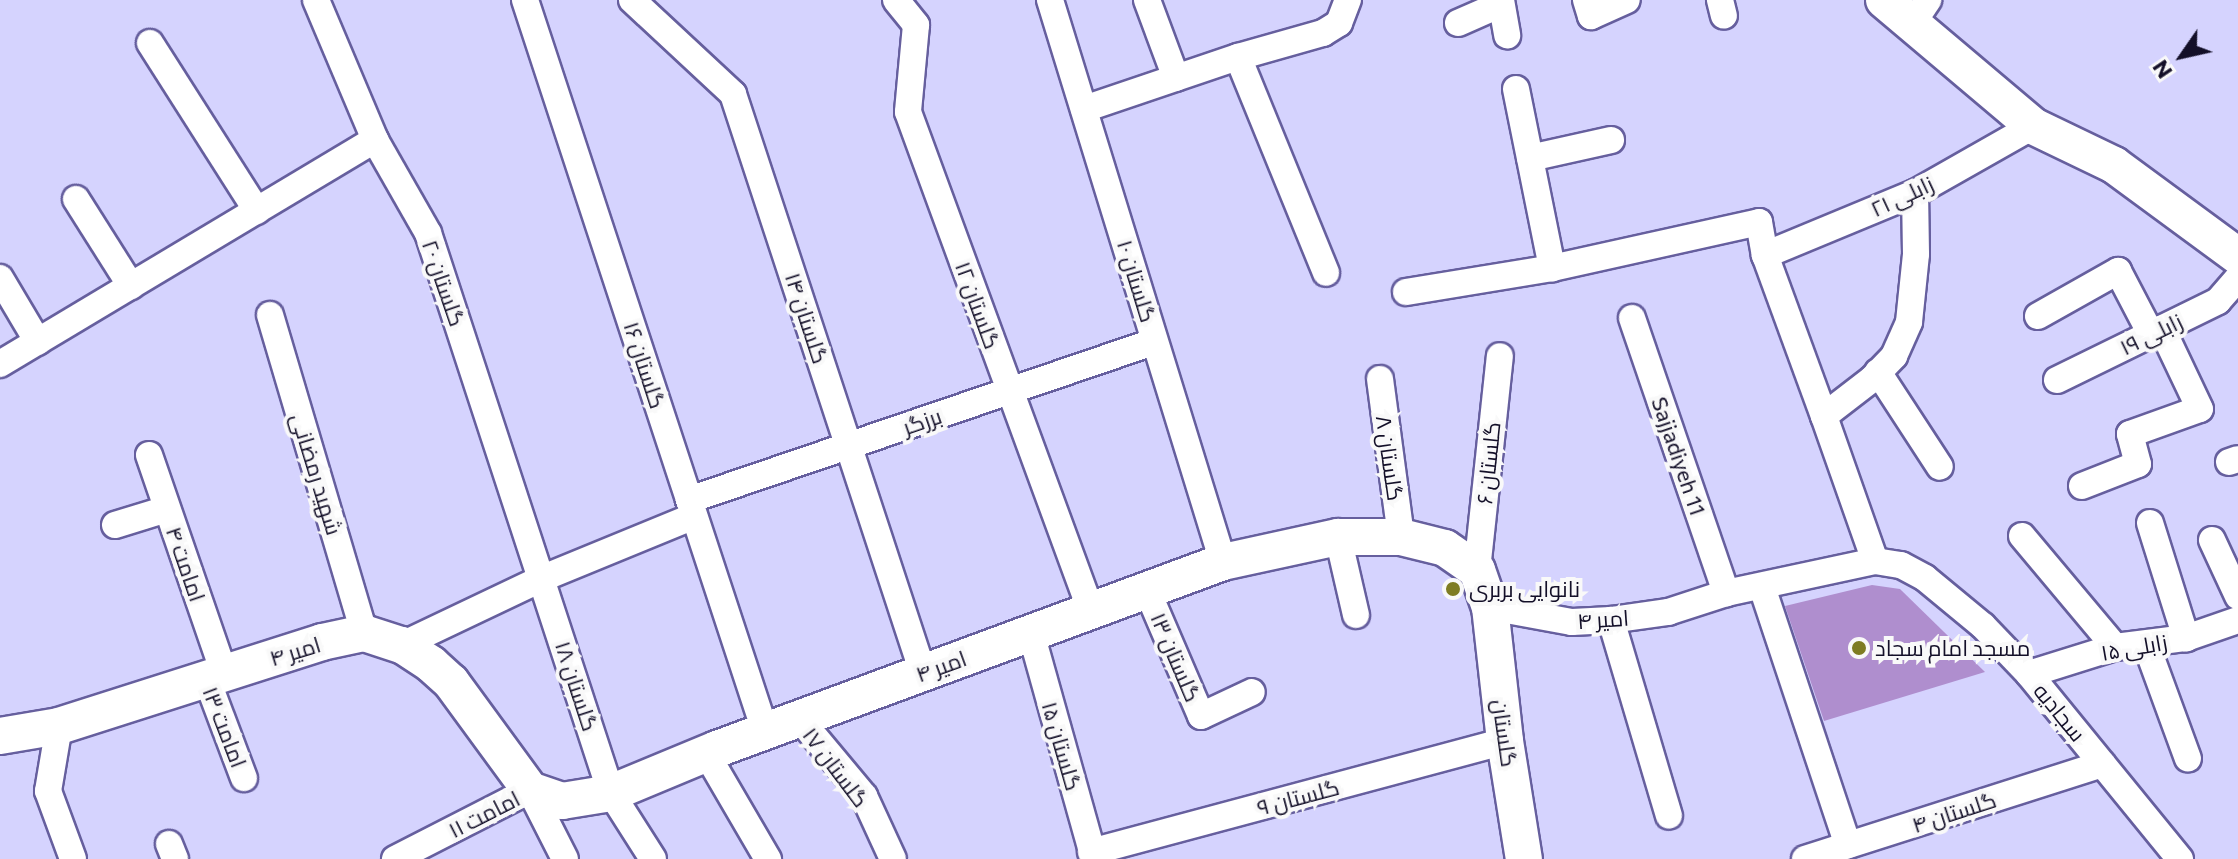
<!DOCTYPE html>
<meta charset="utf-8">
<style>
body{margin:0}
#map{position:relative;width:2238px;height:859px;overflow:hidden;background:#d5d3fe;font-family:Commissioner,Cairo,sans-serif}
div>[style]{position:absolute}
.building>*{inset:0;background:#af8ece}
.roads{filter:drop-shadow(2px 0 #665f9e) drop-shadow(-2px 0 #665f9e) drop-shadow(0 2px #665f9e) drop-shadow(0 -2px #665f9e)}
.street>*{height:26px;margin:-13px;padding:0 13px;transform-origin:13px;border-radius:13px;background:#fff}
.secondary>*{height:36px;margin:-18px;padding:0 18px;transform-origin:18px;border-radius:18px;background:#fff}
.dots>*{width:22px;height:22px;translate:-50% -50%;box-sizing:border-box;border:4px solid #f9f9f9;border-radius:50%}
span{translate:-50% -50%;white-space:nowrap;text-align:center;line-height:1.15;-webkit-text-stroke:8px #f9f9f9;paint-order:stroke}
.street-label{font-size:22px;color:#130f28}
.poi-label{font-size:22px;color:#130f28}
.left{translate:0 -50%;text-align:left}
.north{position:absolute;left:2142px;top:16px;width:80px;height:80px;-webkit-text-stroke:6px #f9f9f9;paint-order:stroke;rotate:236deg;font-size:22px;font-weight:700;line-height:32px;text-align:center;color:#130f28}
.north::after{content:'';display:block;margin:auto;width:28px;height:36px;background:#130f28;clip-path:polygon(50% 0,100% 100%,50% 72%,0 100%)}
</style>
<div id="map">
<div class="building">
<div style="clip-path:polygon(1872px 585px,1900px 589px,1985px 672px,1824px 721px,1785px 606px)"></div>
</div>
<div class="roads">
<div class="street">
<div style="left:316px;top:0;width:152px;rotate:67.1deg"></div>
<div style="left:375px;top:140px;width:107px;rotate:60.3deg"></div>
<div style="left:428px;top:233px;width:589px;rotate:71.9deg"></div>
<div style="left:611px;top:793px;width:78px;rotate:57.5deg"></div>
<div style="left:525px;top:0;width:769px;rotate:71.82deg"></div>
<div style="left:632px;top:0;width:138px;rotate:42.9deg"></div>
<div style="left:733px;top:94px;width:609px;rotate:71.83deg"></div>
<div style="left:896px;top:0;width:32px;rotate:51deg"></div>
<div style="left:916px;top:25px;width:87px;rotate:95.3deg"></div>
<div style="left:908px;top:112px;width:531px;rotate:69.86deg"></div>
<div style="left:1050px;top:0;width:588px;rotate:72.89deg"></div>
<div style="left:1147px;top:0;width:83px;rotate:69.6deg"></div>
<div style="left:1501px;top:0;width:36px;rotate:80deg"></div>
<div style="left:1586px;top:0;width:17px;rotate:73deg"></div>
<div style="left:1591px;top:16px;width:39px;rotate:-24deg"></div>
<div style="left:1720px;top:0;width:16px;rotate:76deg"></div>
<div style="left:1458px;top:23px;width:47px;rotate:-23.8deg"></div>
<div style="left:1912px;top:24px;width:29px;rotate:-56deg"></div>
<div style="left:150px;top:43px;width:199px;rotate:57.5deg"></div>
<div style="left:1238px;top:57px;width:233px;rotate:67.8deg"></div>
<div style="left:1516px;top:89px;width:183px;rotate:78.6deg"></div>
<div style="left:1084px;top:109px;width:163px;rotate:-18.7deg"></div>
<div style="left:1238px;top:57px;width:88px;rotate:-15.8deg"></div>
<div style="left:1323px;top:33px;width:19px;rotate:-32deg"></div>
<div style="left:1339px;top:23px;width:25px;rotate:-69deg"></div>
<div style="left:1530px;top:158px;width:83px;rotate:-12.5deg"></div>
<div style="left:76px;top:199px;width:103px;rotate:57.7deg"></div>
<div style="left:1765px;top:255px;width:162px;rotate:-22.5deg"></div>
<div style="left:1915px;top:193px;width:136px;rotate:-29.6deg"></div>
<div style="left:0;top:278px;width:74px;rotate:59.3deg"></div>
<div style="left:1406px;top:292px;width:148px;rotate:-9.3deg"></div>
<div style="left:1552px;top:268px;width:212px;rotate:-12.5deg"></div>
<div style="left:1759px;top:222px;width:34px;rotate:80deg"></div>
<div style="left:1765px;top:255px;width:171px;rotate:69.9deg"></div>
<div style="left:270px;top:315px;width:332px;rotate:73.5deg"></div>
<div style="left:2038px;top:316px;width:92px;rotate:-29.4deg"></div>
<div style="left:2118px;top:271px;width:71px;rotate:62.4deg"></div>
<div style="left:1632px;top:318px;width:291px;rotate:71.1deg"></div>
<div style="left:0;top:364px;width:437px;rotate:-30.9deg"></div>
<div style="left:1878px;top:372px;width:113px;rotate:56.9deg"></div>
<div style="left:1380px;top:379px;width:159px;rotate:82.4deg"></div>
<div style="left:2057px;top:380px;width:179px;rotate:-26.1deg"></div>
<div style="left:2218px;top:301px;width:30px;rotate:-49deg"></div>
<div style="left:149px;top:455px;width:231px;rotate:71deg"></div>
<div style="left:2229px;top:462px;width:9px;rotate:-18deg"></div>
<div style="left:2082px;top:486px;width:60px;rotate:-21.4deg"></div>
<div style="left:2138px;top:464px;width:31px;rotate:-105deg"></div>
<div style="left:2130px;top:434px;width:74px;rotate:-19.7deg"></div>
<div style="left:2200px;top:409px;width:89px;rotate:-115.4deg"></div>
<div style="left:689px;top:500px;width:492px;rotate:-18.8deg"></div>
<div style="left:2150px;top:523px;width:121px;rotate:72.6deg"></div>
<div style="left:115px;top:525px;width:54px;rotate:-17.1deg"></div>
<div style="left:2022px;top:536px;width:145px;rotate:50deg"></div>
<div style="left:1338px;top:537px;width:80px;rotate:77deg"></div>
<div style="left:2212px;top:540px;width:62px;rotate:65.1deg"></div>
<div style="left:1875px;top:561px;width:154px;rotate:-109.4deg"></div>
<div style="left:1824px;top:416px;width:61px;rotate:-37.6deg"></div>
<div style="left:1872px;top:379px;width:32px;rotate:-46deg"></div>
<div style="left:1894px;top:356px;width:37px;rotate:-66deg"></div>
<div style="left:1909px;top:322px;width:68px;rotate:-84.1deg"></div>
<div style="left:1916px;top:254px;width:61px;rotate:-90.9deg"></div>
<div style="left:1477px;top:570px;width:215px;rotate:-83.9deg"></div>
<div style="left:1762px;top:587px;width:272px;rotate:71.6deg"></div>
<div style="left:1147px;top:590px;width:137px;rotate:66.8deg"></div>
<div style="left:1201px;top:716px;width:56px;rotate:-25.2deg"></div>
<div style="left:1490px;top:607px;width:83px;rotate:10.4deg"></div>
<div style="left:1572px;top:622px;width:39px;rotate:-3deg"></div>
<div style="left:1611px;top:620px;width:58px;rotate:-8deg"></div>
<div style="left:1668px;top:612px;width:61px;rotate:-18.1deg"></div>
<div style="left:1726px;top:593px;width:152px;rotate:-12.1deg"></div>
<div style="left:1875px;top:561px;width:26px;rotate:9deg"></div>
<div style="left:1901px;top:565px;width:27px;rotate:28deg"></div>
<div style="left:1925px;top:578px;width:75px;rotate:39.6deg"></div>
<div style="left:1983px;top:626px;width:66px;rotate:46.2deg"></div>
<div style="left:2029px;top:674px;width:239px;rotate:50.8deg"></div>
<div style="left:1611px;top:620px;width:204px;rotate:73.5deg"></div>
<div style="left:1031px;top:633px;width:235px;rotate:74.4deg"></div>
<div style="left:2146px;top:644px;width:122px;rotate:69.9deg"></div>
<div style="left:402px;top:645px;width:156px;rotate:-25.4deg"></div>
<div style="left:543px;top:578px;width:163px;rotate:-22.3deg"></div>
<div style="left:2029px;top:674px;width:90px;rotate:-17.4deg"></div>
<div style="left:2115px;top:647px;width:72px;rotate:-7.2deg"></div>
<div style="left:2186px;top:638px;width:55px;rotate:-19.1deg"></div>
<div style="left:206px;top:677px;width:108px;rotate:69.4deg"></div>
<div style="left:799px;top:718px;width:102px;rotate:50.2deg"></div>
<div style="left:864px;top:796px;width:69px;rotate:65.3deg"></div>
<div style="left:59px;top:726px;width:66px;rotate:99.6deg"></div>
<div style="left:48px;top:791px;width:72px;rotate:69.8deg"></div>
<div style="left:706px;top:753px;width:123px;rotate:59.7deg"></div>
<div style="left:169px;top:844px;width:16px;rotate:68deg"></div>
<div style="left:1091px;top:852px;width:429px;rotate:-15deg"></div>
<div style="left:395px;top:859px;width:152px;rotate:-27.1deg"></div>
<div style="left:530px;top:790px;width:77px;rotate:63.1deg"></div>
<div style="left:1805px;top:859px;width:312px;rotate:-17.7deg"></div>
</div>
<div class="secondary">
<div style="left:1884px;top:0;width:195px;rotate:40.2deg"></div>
<div style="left:2033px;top:126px;width:90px;rotate:25.7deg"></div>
<div style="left:2114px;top:165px;width:154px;rotate:36.3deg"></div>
<div style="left:0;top:736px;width:60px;rotate:-9.6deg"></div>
<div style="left:59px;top:726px;width:276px;rotate:-17.7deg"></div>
<div style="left:322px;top:642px;width:43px;rotate:-12.1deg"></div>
<div style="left:364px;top:633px;width:40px;rotate:18deg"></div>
<div style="left:402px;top:645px;width:35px;rotate:33deg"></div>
<div style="left:431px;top:664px;width:27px;rotate:42deg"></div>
<div style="left:451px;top:682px;width:134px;rotate:53.8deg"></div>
<div style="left:530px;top:790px;width:34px;rotate:19deg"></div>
<div style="left:562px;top:801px;width:50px;rotate:-9.3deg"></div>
<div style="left:611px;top:793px;width:115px;rotate:-22.5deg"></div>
<div style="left:717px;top:749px;width:539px;rotate:-20.28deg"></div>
<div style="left:1223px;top:562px;width:118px;rotate:-12.3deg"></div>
<div style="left:1338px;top:537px;width:63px"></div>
<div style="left:1401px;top:537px;width:45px;rotate:14deg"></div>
<div style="left:1445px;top:548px;width:39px;rotate:35deg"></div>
<div style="left:1477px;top:570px;width:39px;rotate:71deg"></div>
<div style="left:1490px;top:607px;width:135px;rotate:83.6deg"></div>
<div style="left:1505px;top:741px;width:120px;rotate:80.9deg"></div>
</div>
</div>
<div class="dots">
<div style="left:1453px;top:589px;background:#7e7c23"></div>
<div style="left:1859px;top:648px;background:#7e7c23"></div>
</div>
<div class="street-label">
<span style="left:1902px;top:196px;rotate:-25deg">زابلی ۲۱</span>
<span style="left:1137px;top:281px;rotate:73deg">گلستان ۱۰</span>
<span style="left:444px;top:283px;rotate:71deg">گلستان ۲۰</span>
<span style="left:978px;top:305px;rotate:70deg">گلستان ۱۲</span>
<span style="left:807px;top:318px;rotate:72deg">گلستان ۱۴</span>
<span style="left:2151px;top:334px;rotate:-26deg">زابلی ۱۹</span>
<span style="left:645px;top:365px;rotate:72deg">گلستان ۱۶</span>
<span style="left:922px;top:421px;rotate:-19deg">برزگر</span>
<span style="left:1679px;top:456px;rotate:71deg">Sajjadiyeh 11</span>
<span style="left:1390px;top:458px;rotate:82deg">گلستان ۸</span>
<span style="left:1488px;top:463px;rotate:-84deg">گلستان ۶</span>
<span style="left:317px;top:474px;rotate:73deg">شهید رمضانی</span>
<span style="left:186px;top:564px;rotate:71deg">امامت ۴</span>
<span style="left:1603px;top:619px;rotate:-4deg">امیر ۴</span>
<span style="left:2134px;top:647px;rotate:-10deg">زابلی ۱۵</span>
<span style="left:295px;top:651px;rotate:-17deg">امیر ۴</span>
<span style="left:1176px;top:657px;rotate:67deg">گلستان ۱۳</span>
<span style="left:941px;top:666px;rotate:-20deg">امیر ۴</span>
<span style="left:577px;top:686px;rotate:72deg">گلستان ۱۸</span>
<span style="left:2060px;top:712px;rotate:51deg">سجادیه</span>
<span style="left:225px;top:727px;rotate:69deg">امامت ۱۳</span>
<span style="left:1505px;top:733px;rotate:82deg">گلستان</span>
<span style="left:1062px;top:746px;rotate:74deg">گلستان ۱۵</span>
<span style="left:836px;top:767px;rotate:53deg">گلستان ۱۷</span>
<span style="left:1298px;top:797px;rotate:-15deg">گلستان ۹</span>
<span style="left:1954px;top:812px;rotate:-18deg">گلستان ۴</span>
<span style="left:484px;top:814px;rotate:-27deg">امامت ۱۱</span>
</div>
<div class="poi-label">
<span class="left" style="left:1469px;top:589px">نانوایی بربری</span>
<span class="left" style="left:1875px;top:648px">مسجد امام سجاد</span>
</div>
<div class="north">N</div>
</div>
